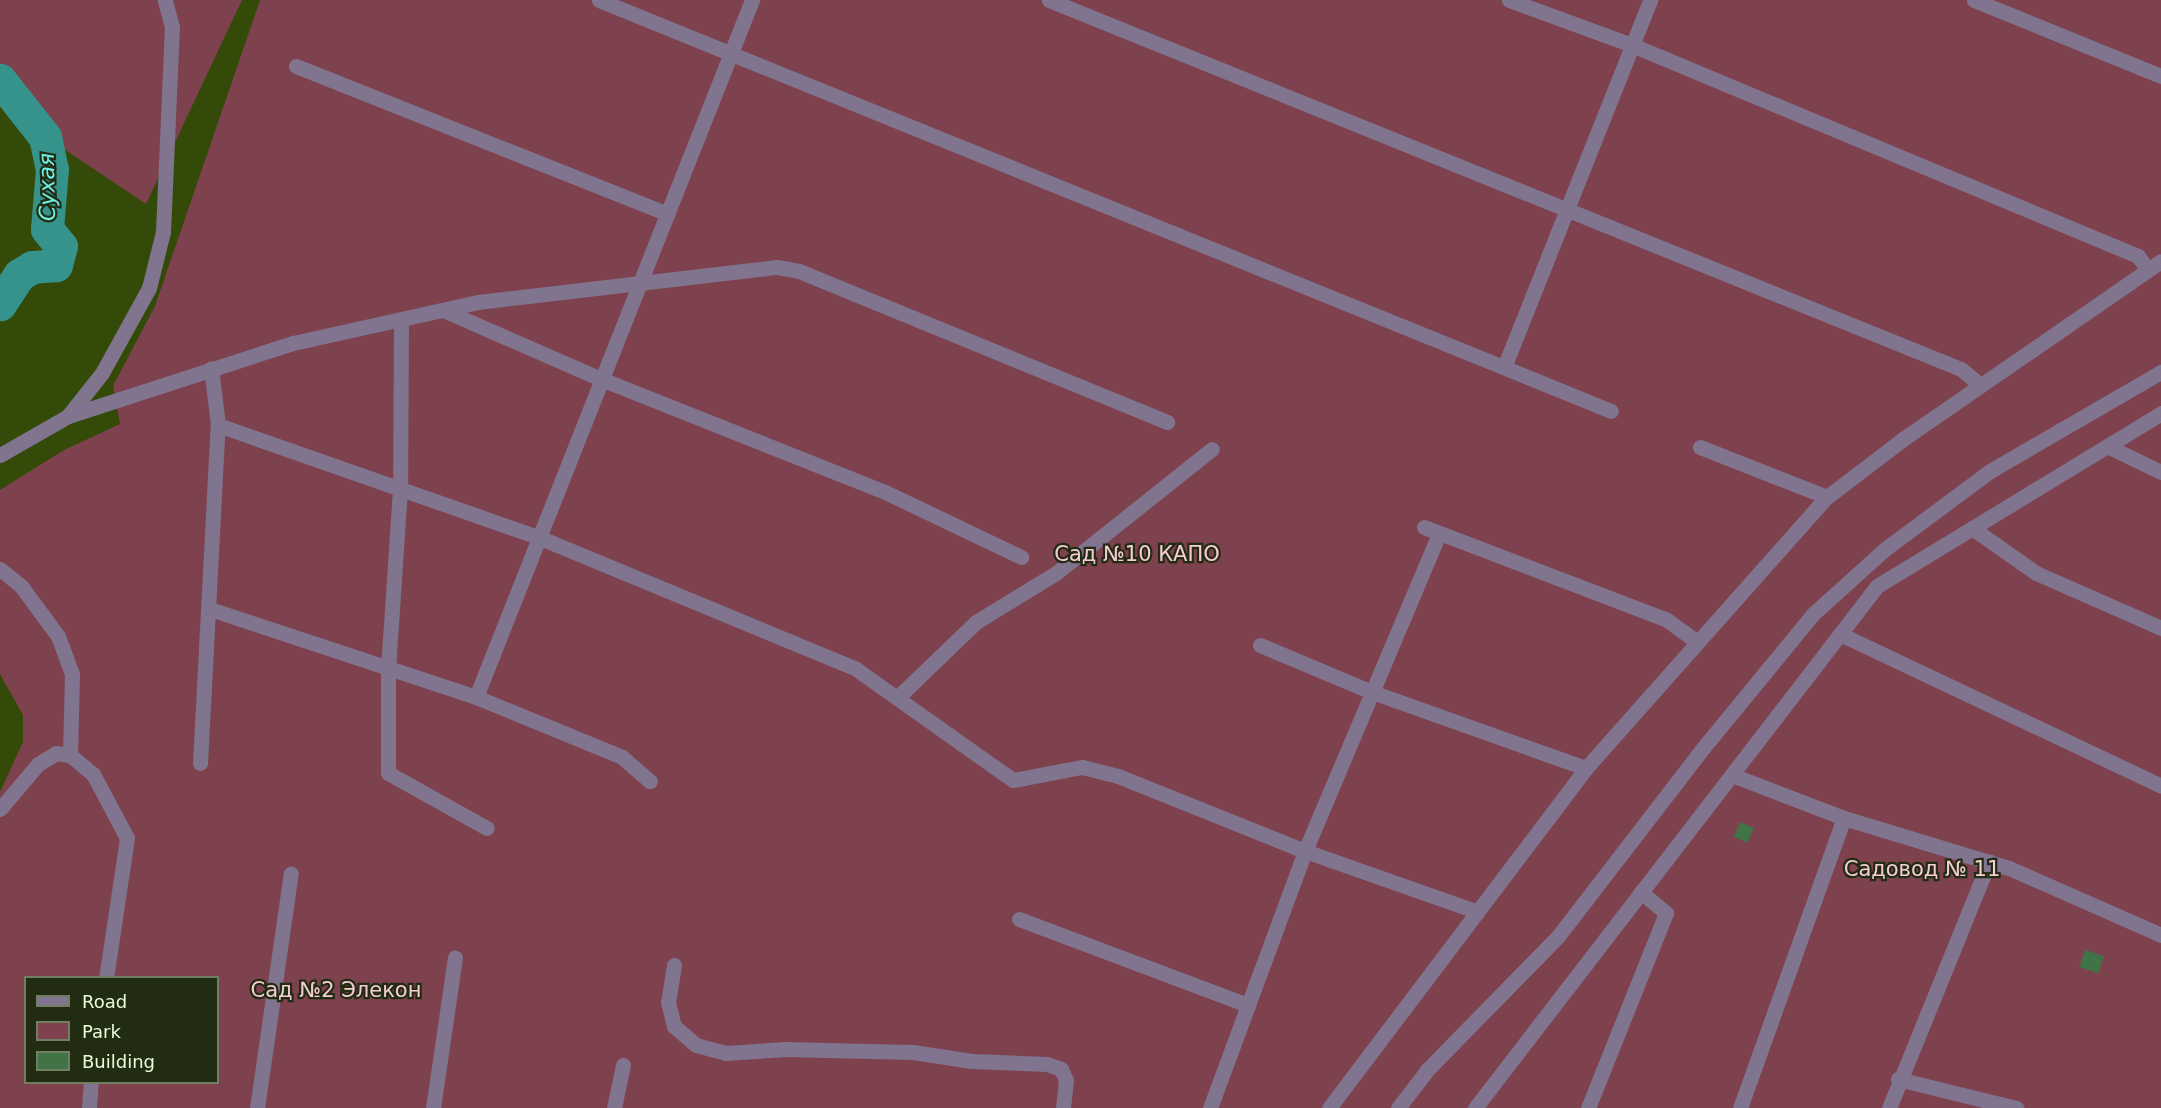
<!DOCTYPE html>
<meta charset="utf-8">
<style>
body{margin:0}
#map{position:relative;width:2161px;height:1108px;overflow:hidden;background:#344a09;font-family:"DejaVu Sans",sans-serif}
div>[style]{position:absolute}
.green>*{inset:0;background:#7e414e}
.river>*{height:33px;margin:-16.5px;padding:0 16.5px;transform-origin:16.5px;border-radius:16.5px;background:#36938b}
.building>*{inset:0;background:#407447;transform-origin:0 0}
.minor>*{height:15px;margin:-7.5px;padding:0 7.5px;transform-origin:7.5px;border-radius:7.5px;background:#81748e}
span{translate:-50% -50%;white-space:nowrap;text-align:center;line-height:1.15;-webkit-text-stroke:4.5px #222c13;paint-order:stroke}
.park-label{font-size:21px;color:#f5ccd3}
.water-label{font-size:22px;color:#6ef2e5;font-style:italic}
.legend{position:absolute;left:24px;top:976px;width:195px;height:108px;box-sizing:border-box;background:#222c13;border:2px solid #727e62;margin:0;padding:8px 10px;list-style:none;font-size:18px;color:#ebfad9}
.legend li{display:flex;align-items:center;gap:12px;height:30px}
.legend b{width:30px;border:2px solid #727e62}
</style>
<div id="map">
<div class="green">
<div style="clip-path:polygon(0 0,242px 0,146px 204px,0 106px)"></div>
<div style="clip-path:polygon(evenodd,260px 0,2161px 0,2161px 1108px,0 1108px,0 792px,23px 742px,23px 715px,0 674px,0 490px,64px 450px,120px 424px,113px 386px,155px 306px,260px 0,26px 978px,218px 978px,218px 1082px,26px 1082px,26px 978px)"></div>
</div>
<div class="river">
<div style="left:0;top:80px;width:73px;rotate:51.7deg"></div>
<div style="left:45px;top:137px;width:33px;rotate:78deg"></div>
<div style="left:52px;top:169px;width:60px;rotate:94.8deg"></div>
<div style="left:47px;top:229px;width:22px;rotate:51deg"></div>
<div style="left:61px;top:246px;width:20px;rotate:105deg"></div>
<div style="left:56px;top:265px;width:24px;rotate:175deg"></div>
<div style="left:32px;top:267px;width:15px;rotate:148deg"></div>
<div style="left:19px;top:275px;width:35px;rotate:123deg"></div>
</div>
<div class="building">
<div style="left:1740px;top:822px;width:15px;height:16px;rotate:23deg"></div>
<div style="left:2085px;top:950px;width:20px;height:18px;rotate:18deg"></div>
</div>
<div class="minor">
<div style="left:599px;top:0;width:1092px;rotate:22.1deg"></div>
<div style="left:1049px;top:0;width:984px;rotate:22.03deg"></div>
<div style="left:1961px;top:369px;width:25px;rotate:40deg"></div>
<div style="left:1509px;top:0;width:131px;rotate:20.1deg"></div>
<div style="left:1632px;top:45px;width:548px;rotate:22.64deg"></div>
<div style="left:2138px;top:256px;width:17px;rotate:54deg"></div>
<div style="left:1974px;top:0;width:202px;rotate:22.1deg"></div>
<div style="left:296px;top:66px;width:400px;rotate:21.7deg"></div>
<div style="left:443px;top:310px;width:172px;rotate:23.6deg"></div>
<div style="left:601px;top:379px;width:306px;rotate:21.7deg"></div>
<div style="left:885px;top:492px;width:151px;rotate:25.5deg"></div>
<div style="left:401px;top:320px;width:169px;rotate:90.3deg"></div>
<div style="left:400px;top:489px;width:179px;rotate:93.8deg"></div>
<div style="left:388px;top:668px;width:105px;rotate:90deg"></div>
<div style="left:388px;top:773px;width:113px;rotate:29.1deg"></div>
<div style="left:1505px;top:365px;width:393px;rotate:-68.3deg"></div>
<div style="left:68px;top:416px;width:55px;rotate:-51.7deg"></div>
<div style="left:102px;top:373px;width:97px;rotate:-61.1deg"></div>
<div style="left:149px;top:288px;width:58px;rotate:-76deg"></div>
<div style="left:163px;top:232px;width:205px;rotate:-87.5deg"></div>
<div style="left:172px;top:27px;width:28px;rotate:-105deg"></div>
<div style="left:218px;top:425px;width:339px;rotate:19.3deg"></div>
<div style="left:538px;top:537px;width:344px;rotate:22.5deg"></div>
<div style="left:856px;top:669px;width:192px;rotate:35.3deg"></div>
<div style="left:1013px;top:780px;width:70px;rotate:-10.7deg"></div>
<div style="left:1082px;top:767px;width:37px;rotate:14deg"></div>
<div style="left:1118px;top:776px;width:201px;rotate:21.9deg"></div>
<div style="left:1305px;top:851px;width:183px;rotate:19.4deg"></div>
<div style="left:2107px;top:446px;width:60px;rotate:25.7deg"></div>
<div style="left:1700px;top:447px;width:136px;rotate:21.5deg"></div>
<div style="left:0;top:455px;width:78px;rotate:-29.8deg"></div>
<div style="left:68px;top:416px;width:237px;rotate:-18deg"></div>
<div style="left:293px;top:343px;width:189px;rotate:-12.5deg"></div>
<div style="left:478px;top:302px;width:301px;rotate:-6.7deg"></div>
<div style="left:777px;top:267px;width:22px;rotate:10deg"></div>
<div style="left:799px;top:271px;width:398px;rotate:22.3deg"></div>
<div style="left:1424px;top:527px;width:260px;rotate:20.9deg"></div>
<div style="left:1667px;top:620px;width:36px;rotate:36deg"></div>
<div style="left:1972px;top:528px;width:78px;rotate:35.1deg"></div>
<div style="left:2036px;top:573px;width:137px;rotate:23.7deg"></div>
<div style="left:0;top:569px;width:27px;rotate:39deg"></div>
<div style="left:21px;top:586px;width:62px;rotate:53.5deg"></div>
<div style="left:58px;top:636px;width:40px;rotate:69.8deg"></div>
<div style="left:72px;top:674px;width:81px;rotate:91.4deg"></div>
<div style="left:210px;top:609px;width:280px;rotate:18.3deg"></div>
<div style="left:476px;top:697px;width:158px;rotate:22.3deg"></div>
<div style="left:622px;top:757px;width:37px;rotate:41deg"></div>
<div style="left:1840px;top:634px;width:355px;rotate:25.3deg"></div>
<div style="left:1260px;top:645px;width:121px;rotate:22.8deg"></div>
<div style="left:1372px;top:692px;width:227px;rotate:19.6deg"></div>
<div style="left:476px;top:697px;width:750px;rotate:-68.4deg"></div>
<div style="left:898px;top:697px;width:108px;rotate:-43.9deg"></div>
<div style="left:976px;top:622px;width:94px;rotate:-31.5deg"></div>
<div style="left:1056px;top:573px;width:199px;rotate:-38.5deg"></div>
<div style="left:200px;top:763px;width:338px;rotate:-87deg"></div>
<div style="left:218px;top:425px;width:57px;rotate:-97deg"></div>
<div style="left:1732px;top:775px;width:120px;rotate:21deg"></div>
<div style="left:1844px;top:818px;width:172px;rotate:16.9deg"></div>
<div style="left:2009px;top:868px;width:166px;rotate:23.8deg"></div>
<div style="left:0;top:809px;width:59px;rotate:-49.8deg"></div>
<div style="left:38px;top:764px;width:21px;rotate:-31deg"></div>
<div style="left:56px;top:753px;width:14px;rotate:8deg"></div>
<div style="left:70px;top:755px;width:30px;rotate:40deg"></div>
<div style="left:93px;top:774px;width:72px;rotate:62deg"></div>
<div style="left:127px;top:838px;width:142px;rotate:98.5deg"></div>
<div style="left:1019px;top:919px;width:245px;rotate:20.6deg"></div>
<div style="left:674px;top:965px;width:37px;rotate:99deg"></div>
<div style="left:668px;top:1002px;width:25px;rotate:76deg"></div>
<div style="left:674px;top:1026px;width:29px;rotate:41deg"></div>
<div style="left:696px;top:1045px;width:31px;rotate:15deg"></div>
<div style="left:726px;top:1053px;width:59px;rotate:-3.9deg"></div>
<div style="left:785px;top:1049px;width:128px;rotate:1.3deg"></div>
<div style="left:913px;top:1052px;width:59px;rotate:8.8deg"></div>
<div style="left:971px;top:1061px;width:76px;rotate:2.3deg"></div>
<div style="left:1047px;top:1064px;width:15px;rotate:20deg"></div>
<div style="left:1061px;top:1069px;width:12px;rotate:66deg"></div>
<div style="left:1066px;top:1080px;width:28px;rotate:96deg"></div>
<div style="left:1898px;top:1079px;width:122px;rotate:13.8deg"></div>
<div style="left:89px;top:1108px;width:26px;rotate:-86deg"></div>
<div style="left:257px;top:1108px;width:237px;rotate:-81.8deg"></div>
<div style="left:433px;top:1108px;width:152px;rotate:-81.7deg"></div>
<div style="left:614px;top:1108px;width:44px;rotate:-78.2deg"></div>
<div style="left:1210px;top:1108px;width:274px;rotate:-69.7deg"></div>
<div style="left:1305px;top:851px;width:344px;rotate:-67.1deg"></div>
<div style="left:1329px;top:1108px;width:426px;rotate:-52.9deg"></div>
<div style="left:1586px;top:768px;width:363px;rotate:-48.4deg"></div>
<div style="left:1827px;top:497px;width:96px;rotate:-37.3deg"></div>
<div style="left:1903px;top:439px;width:313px;rotate:-34.6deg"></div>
<div style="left:1398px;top:1108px;width:49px;rotate:-52.4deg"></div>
<div style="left:1428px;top:1069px;width:187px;rotate:-45.6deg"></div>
<div style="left:1559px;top:935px;width:236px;rotate:-52.4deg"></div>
<div style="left:1703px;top:748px;width:173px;rotate:-50.6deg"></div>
<div style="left:1813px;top:614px;width:97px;rotate:-42.1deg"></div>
<div style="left:1885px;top:549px;width:131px;rotate:-36.6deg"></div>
<div style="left:1990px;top:471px;width:198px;rotate:-30.1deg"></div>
<div style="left:1475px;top:1108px;width:659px;rotate:-52.4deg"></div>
<div style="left:1877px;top:586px;width:333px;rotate:-31.3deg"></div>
<div style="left:1588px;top:1108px;width:210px;rotate:-68.2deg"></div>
<div style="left:1666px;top:913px;width:33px;rotate:-140deg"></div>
<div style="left:1740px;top:1108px;width:308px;rotate:-70.3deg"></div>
<div style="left:1889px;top:1108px;width:266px;rotate:-67.9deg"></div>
</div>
<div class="park-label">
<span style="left:1137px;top:554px">Сад №10 КАПО</span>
<span style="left:1922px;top:869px">Садовод № 11</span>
<span style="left:336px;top:990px">Сад №2 Элекон</span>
</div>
<div class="water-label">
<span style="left:47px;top:187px;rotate:-91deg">Сухая</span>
</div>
<ul class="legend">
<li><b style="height:8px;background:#81748e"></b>Road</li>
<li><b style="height:16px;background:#7e414e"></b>Park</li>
<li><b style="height:16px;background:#407447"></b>Building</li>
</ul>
</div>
